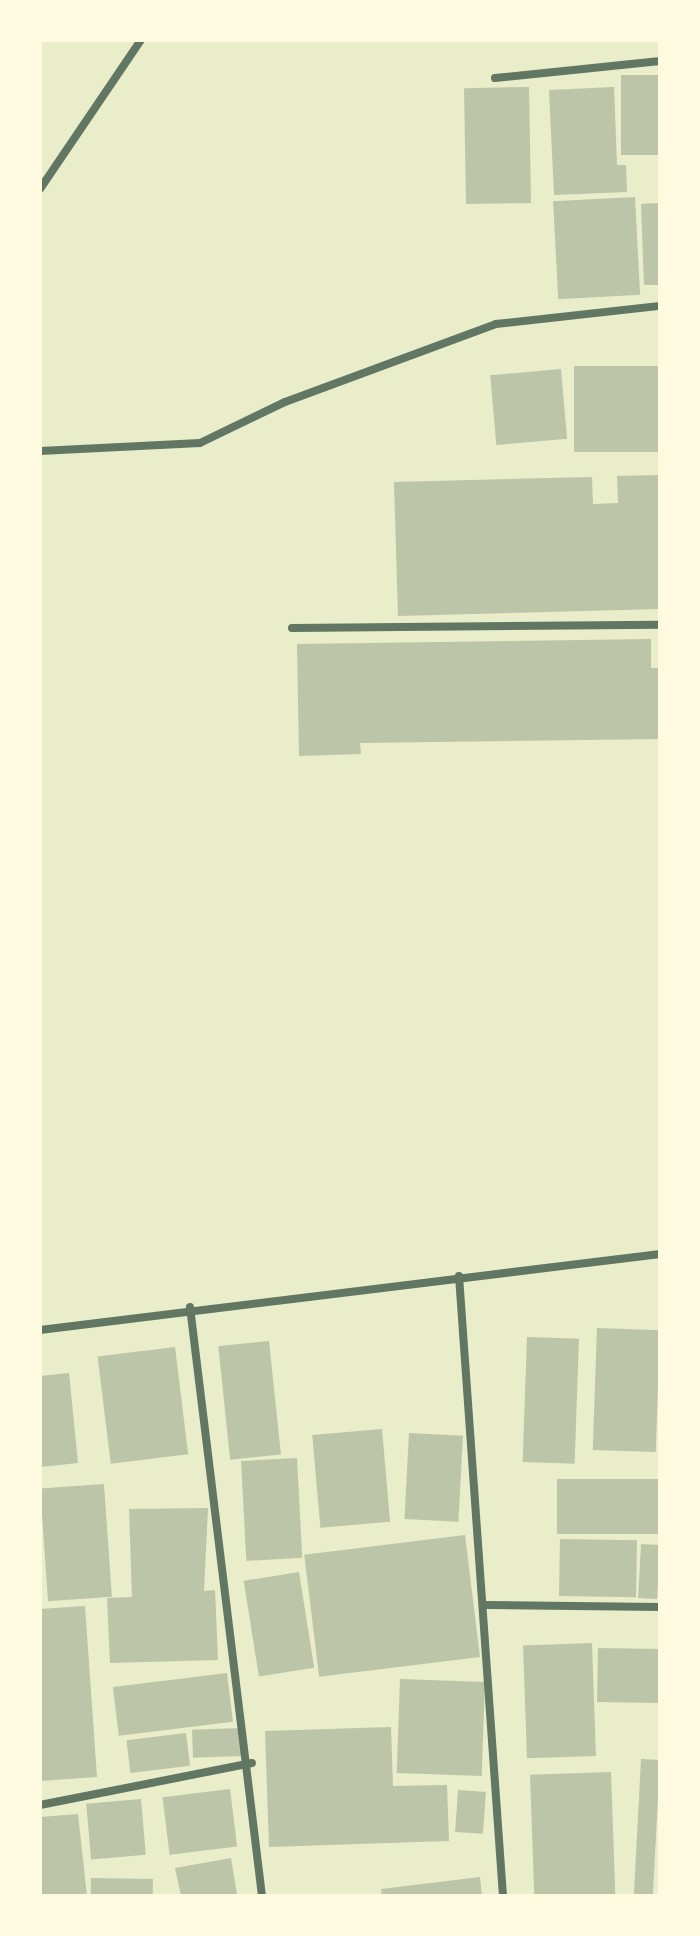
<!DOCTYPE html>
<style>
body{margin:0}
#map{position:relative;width:700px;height:1936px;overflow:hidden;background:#e9edc9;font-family:"Golos Text",sans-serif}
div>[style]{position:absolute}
.building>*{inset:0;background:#bcc5a7;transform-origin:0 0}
.minor>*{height:8px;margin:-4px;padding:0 4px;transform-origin:4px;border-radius:4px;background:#617663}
span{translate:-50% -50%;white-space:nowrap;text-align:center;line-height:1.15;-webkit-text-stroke:8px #fefae0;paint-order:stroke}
.frame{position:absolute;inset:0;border:42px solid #fefae0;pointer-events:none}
</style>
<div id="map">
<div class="building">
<div style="left:660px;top:75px;width:80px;height:39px;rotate:90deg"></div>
<div style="left:529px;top:87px;width:116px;height:65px;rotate:89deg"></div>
<div style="clip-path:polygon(614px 87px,617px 165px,626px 165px,627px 192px,554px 195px,549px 90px)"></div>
<div style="left:635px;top:197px;width:98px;height:82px;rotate:87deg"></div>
<div style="clip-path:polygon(660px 203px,660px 285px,644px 285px,641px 204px)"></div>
<div style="left:660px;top:366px;width:86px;height:86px;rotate:90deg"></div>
<div style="left:561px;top:369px;width:70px;height:71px;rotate:85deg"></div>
<div style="clip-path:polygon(660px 475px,660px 609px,398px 616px,394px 482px,592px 477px,593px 504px,618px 503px,617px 476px)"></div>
<div style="clip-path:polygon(651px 639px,651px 668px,660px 668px,660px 739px,360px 743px,361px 754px,299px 756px,297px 644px)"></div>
<div style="left:597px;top:1328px;width:63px;height:122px;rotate:2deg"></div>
<div style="left:527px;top:1337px;width:52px;height:125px;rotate:2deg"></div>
<div style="left:269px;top:1341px;width:114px;height:51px;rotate:84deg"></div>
<div style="left:175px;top:1347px;width:108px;height:78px;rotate:83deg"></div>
<div style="clip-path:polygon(69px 1373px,78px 1463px,40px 1467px,40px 1376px)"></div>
<div style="left:382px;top:1429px;width:93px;height:70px;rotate:85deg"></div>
<div style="left:409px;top:1433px;width:54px;height:86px;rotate:3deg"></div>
<div style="left:297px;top:1458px;width:100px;height:56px;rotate:87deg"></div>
<div style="left:660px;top:1479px;width:55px;height:103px;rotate:90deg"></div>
<div style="left:104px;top:1484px;width:113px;height:64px;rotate:86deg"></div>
<div style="clip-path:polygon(208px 1508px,204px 1591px,215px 1590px,218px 1660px,110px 1663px,107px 1598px,132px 1597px,129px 1509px)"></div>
<div style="left:465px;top:1535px;width:123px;height:162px;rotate:83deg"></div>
<div style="left:560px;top:1539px;width:77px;height:57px;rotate:1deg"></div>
<div style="left:641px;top:1544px;width:19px;height:54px;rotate:3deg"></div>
<div style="left:299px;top:1572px;width:97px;height:56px;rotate:81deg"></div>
<div style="clip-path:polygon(85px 1606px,97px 1777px,40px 1781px,40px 1609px)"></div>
<div style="left:592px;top:1643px;width:113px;height:69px;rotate:88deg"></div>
<div style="left:598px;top:1648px;width:62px;height:54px;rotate:1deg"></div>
<div style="left:227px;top:1673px;width:49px;height:115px;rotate:83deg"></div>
<div style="left:400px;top:1679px;width:85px;height:94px;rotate:2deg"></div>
<div style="clip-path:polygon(391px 1727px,393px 1786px,447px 1785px,449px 1841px,269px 1847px,265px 1731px)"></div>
<div style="left:242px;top:1728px;width:28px;height:50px;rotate:88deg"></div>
<div style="left:186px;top:1733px;width:33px;height:60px;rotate:83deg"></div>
<div style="left:641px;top:1759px;width:19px;height:137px;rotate:3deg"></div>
<div style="left:611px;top:1772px;width:124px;height:81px;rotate:88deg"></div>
<div style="left:230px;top:1789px;width:58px;height:68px;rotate:83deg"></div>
<div style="left:458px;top:1790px;width:28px;height:42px;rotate:4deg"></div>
<div style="left:141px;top:1799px;width:56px;height:55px;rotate:85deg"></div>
<div style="clip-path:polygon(78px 1814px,87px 1896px,40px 1896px,40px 1817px)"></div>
<div style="clip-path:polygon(231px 1858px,237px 1894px,181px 1896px,175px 1868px)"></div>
<div style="clip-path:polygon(480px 1877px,482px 1896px,382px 1896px,381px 1889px)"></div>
<div style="left:91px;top:1878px;width:62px;height:18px;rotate:1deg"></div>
</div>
<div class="minor">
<div style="left:495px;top:78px;width:166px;rotate:-5.9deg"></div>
<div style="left:40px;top:189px;width:180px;rotate:-55.9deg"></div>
<div style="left:40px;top:451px;width:160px;rotate:-2.9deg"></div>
<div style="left:200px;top:443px;width:94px;rotate:-25.8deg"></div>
<div style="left:285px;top:402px;width:225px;rotate:-20.3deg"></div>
<div style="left:496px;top:324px;width:165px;rotate:-6.3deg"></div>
<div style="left:292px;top:628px;width:368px;rotate:-0.5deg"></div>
<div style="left:459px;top:1276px;width:622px;rotate:85.94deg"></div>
<div style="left:190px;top:1307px;width:593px;rotate:83.03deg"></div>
<div style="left:40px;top:1330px;width:625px;rotate:-6.99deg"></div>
<div style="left:488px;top:1605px;width:172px;rotate:0.7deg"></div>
<div style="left:40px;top:1805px;width:216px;rotate:-11.2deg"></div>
</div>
<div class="frame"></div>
</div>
